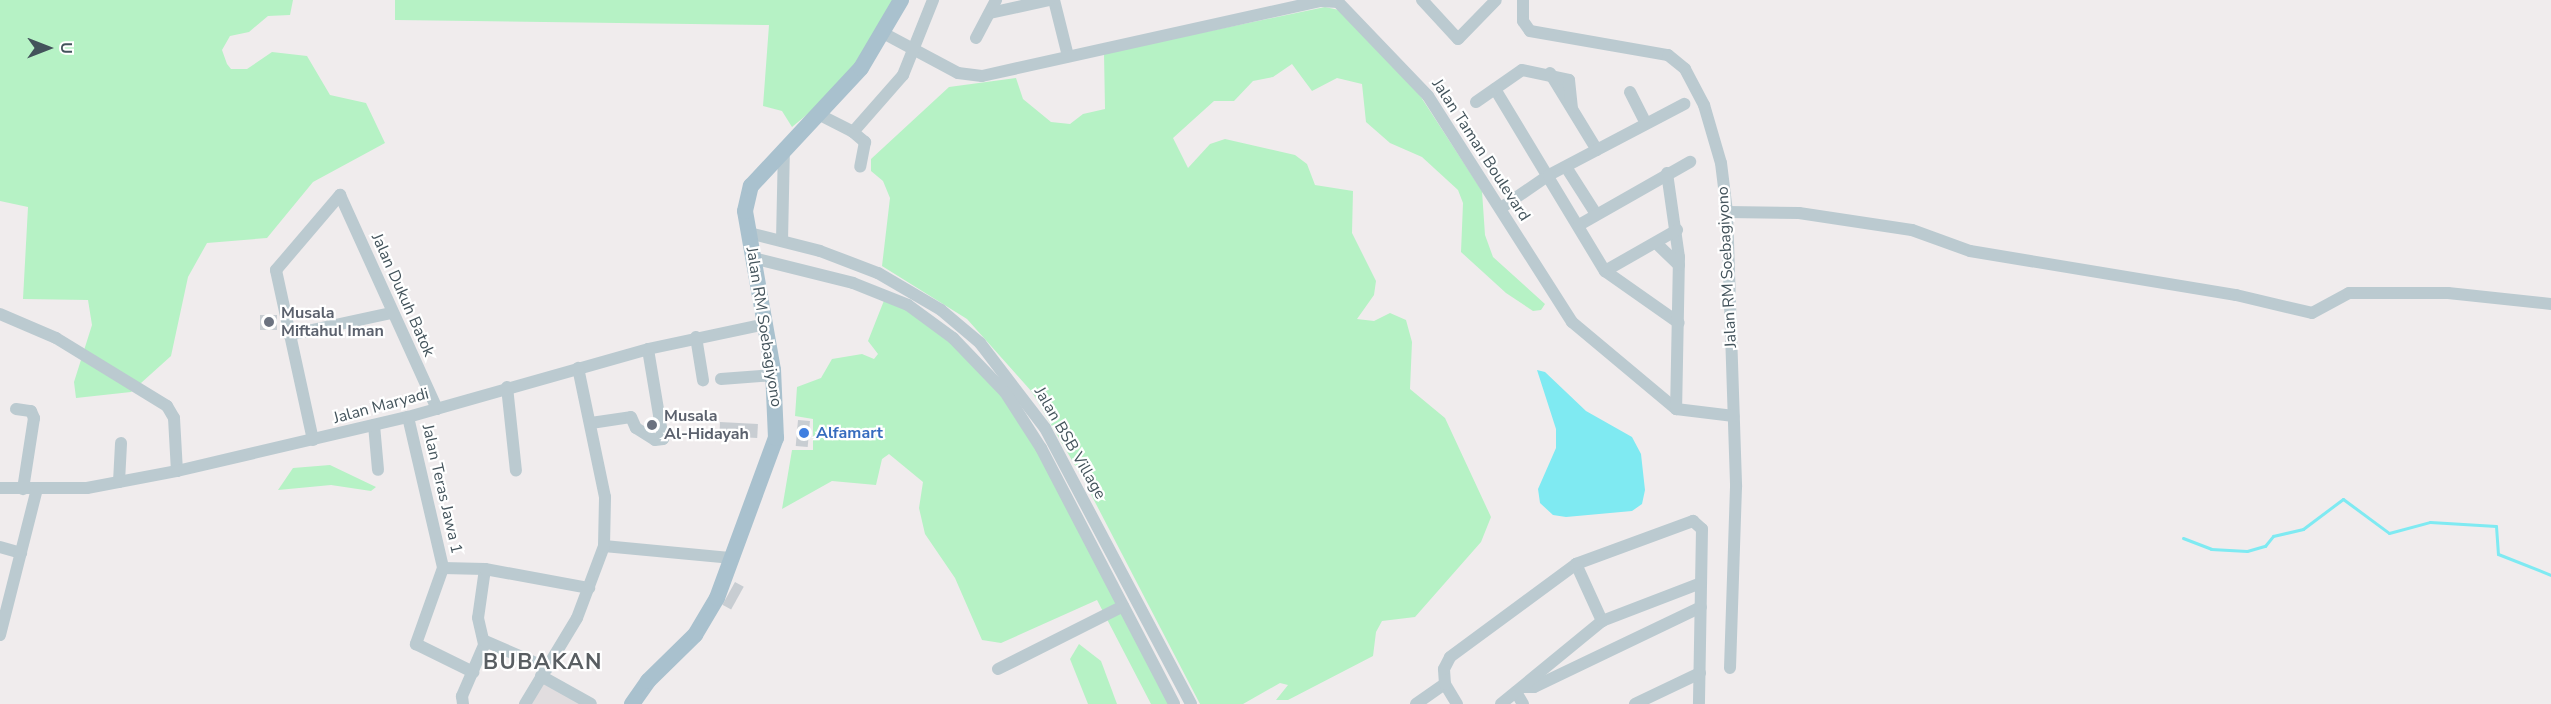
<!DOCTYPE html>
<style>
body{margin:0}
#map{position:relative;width:2551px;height:704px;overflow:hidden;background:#f0eced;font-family:"Nunito Sans",sans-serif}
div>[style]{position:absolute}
.education>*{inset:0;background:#e1dddf}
.green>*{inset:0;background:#b6f2c5}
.water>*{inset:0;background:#7feaf2}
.stream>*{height:3px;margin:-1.5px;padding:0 1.5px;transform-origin:1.5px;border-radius:1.5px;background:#7feaf2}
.building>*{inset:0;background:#c8cdd2;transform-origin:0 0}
.minor>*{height:12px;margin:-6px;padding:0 6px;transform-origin:6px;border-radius:6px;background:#bbcad0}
.major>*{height:16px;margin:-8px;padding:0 8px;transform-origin:8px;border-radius:8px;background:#a9c1ce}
.dots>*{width:16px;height:16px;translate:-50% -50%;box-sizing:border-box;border:3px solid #fff;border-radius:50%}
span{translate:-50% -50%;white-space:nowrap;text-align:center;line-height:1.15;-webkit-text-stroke:4.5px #fff;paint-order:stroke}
.street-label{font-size:16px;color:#43535b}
.worship-label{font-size:16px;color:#5b616d;font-weight:700}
.left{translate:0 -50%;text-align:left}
.shop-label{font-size:16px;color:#366cbe;font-weight:700}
.district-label{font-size:22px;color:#595e62;font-weight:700;letter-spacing:1.5px}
.north{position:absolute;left:18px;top:18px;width:60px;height:60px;-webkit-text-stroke:4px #fff;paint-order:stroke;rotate:90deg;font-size:16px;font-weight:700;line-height:24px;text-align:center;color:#43535b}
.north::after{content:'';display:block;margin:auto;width:21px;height:27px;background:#43535b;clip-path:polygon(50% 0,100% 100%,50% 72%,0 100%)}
</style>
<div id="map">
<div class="education">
<div style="clip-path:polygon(544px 679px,587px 704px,530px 704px)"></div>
</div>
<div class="green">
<div style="clip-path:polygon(0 0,293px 0,290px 15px,268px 16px,249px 32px,230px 36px,222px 50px,227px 64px,231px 69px,247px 69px,272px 52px,307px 56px,330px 95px,366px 103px,385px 143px,313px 182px,267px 238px,207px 243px,188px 277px,171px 356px,131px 392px,76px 398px,74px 382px,92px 325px,88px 300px,23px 299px,28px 207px,0 201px)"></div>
<div style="clip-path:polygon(395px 0,895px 0,874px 41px,833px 93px,792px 127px,782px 111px,763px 106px,769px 25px,395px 20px)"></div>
<div style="clip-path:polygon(1325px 7px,1339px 10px,1419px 94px,1482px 191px,1485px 235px,1493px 257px,1545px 304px,1541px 310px,1533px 311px,1506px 293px,1461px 252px,1463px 203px,1458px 190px,1422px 157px,1390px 143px,1366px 122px,1362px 84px,1337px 78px,1312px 91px,1292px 64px,1273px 77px,1253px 81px,1234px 101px,1214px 101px,1173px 138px,1188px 168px,1210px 144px,1225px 139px,1295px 155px,1307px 164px,1315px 185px,1353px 191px,1352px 233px,1376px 281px,1374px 295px,1357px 319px,1374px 321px,1390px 313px,1406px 320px,1412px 342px,1410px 389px,1445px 418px,1491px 517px,1481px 542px,1415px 617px,1382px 621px,1376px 632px,1373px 656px,1288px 700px,1276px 700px,1288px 685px,1280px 683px,1243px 704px,1200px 704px,1083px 479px,1032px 392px,967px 319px,882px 266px,890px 198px,883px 181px,871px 171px,871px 159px,949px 87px,1016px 78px,1023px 99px,1051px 122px,1070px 124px,1083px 114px,1105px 109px,1104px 53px)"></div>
<div style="clip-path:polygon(885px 298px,931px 324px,1004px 393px,1039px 449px,1171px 704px,1151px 704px,1097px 600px,1001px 643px,982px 640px,955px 578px,925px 534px,919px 508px,923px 482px,889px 454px,882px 459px,876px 485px,832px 481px,782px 509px,792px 450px,813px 450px,813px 419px,795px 416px,797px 387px,821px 378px,832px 359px,862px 354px,874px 359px,878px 354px,868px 341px)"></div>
<div style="clip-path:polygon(330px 465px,376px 487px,371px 491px,331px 485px,278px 490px,293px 468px)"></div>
<div style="clip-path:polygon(1079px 644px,1101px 661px,1117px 704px,1088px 704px,1070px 659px)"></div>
</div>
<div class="water">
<div style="clip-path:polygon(1537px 370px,1545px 372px,1586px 411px,1632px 437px,1641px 454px,1645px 490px,1642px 504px,1632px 511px,1566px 517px,1553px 515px,1540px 503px,1538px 489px,1556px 448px,1556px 429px)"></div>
</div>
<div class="stream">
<div style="left:2183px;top:538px;width:30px;rotate:21deg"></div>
<div style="left:2211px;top:549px;width:36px;rotate:3deg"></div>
<div style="left:2247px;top:551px;width:19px;rotate:-16deg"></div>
<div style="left:2265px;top:546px;width:13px;rotate:-51deg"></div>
<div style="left:2273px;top:536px;width:31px;rotate:-13deg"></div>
<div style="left:2303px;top:529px;width:50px;rotate:-36.9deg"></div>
<div style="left:2343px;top:499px;width:57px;rotate:36.5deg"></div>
<div style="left:2389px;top:533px;width:42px;rotate:-15deg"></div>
<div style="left:2430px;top:522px;width:66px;rotate:3.5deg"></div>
<div style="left:2496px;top:526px;width:28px;rotate:86deg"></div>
<div style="left:2498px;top:554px;width:57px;rotate:21.6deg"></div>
</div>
<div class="building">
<div style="left:260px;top:315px;width:17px;height:15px"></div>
<div style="left:798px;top:420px;width:12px;height:26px;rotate:5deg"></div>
<div style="left:720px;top:422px;width:38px;height:14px;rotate:3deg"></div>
<div style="left:735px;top:582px;width:10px;height:26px;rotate:29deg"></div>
</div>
<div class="minor">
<div style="left:1054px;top:0;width:58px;rotate:76deg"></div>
<div style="left:1422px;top:0;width:53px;rotate:47.3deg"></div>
<div style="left:1458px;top:39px;width:54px;rotate:-45.7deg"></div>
<div style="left:1523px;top:0;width:21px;rotate:90deg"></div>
<div style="left:1523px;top:21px;width:12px;rotate:55deg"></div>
<div style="left:1530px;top:31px;width:140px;rotate:9.9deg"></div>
<div style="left:1668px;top:55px;width:22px;rotate:39deg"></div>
<div style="left:1685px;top:69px;width:41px;rotate:62.2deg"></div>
<div style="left:1704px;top:105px;width:60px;rotate:73.7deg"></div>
<div style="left:1721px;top:163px;width:49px;rotate:83deg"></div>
<div style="left:1727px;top:212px;width:275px;rotate:88.1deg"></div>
<div style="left:1736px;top:487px;width:181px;rotate:91.9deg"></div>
<div style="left:990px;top:13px;width:60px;rotate:-12.4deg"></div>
<div style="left:885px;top:34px;width:83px;rotate:28.1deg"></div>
<div style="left:958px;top:73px;width:24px;rotate:7deg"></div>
<div style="left:982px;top:76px;width:347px;rotate:-12.5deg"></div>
<div style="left:1321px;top:1px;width:17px;rotate:3deg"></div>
<div style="left:1338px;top:2px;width:130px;rotate:46.2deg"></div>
<div style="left:1428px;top:96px;width:268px;rotate:57.5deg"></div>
<div style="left:1572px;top:322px;width:136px;rotate:39.9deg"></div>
<div style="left:1676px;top:409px;width:58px;rotate:6.9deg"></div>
<div style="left:976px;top:38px;width:43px;rotate:-62.2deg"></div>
<div style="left:1550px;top:73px;width:90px;rotate:58.6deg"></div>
<div style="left:1495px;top:89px;width:213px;rotate:58.9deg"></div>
<div style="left:1605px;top:271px;width:90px;rotate:35.1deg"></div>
<div style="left:1630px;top:92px;width:33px;rotate:63deg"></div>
<div style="left:1476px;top:102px;width:56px;rotate:-34.8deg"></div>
<div style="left:1522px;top:70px;width:48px;rotate:12deg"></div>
<div style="left:1569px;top:80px;width:27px;rotate:84deg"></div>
<div style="left:818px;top:114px;width:39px;rotate:27deg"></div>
<div style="left:853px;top:132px;width:76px;rotate:-48.7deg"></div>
<div style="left:903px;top:75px;width:81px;rotate:-68.2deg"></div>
<div style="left:853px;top:132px;width:16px;rotate:40deg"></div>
<div style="left:865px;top:142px;width:25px;rotate:101deg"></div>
<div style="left:1566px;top:167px;width:56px;rotate:57.4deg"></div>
<div style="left:1667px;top:173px;width:85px;rotate:81.9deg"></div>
<div style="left:1679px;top:257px;width:152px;rotate:91.1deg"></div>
<div style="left:1501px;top:208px;width:58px;rotate:-34.5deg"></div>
<div style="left:1549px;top:175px;width:153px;rotate:-27.7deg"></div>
<div style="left:1727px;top:212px;width:72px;rotate:0.8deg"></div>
<div style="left:1799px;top:213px;width:114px;rotate:8.6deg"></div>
<div style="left:1912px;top:230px;width:62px;rotate:19.9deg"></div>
<div style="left:1970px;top:251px;width:270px;rotate:9.4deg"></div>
<div style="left:2236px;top:295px;width:78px;rotate:13.3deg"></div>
<div style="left:2312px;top:313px;width:42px;rotate:-28.4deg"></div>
<div style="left:2349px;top:293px;width:99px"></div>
<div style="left:2448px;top:293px;width:104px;rotate:6.1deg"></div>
<div style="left:1579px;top:225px;width:128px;rotate:-29.6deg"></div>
<div style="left:749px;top:233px;width:73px;rotate:14.2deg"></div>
<div style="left:820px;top:251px;width:62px;rotate:20.8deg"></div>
<div style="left:878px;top:273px;width:73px;rotate:30.4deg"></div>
<div style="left:941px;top:310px;width:51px;rotate:40.2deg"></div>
<div style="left:980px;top:343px;width:107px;rotate:52.6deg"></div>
<div style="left:1045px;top:428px;width:312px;rotate:62.1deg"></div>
<div style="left:782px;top:241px;width:93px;rotate:-88.8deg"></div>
<div style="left:1656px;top:243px;width:32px;rotate:44deg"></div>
<div style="left:753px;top:258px;width:103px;rotate:14deg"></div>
<div style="left:853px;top:283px;width:59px;rotate:21.8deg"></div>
<div style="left:908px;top:305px;width:56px;rotate:36.3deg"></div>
<div style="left:953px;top:338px;width:75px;rotate:46.1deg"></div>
<div style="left:1005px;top:392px;width:67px;rotate:57.3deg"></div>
<div style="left:1041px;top:448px;width:288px;rotate:62.5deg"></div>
<div style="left:1605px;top:271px;width:83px;rotate:-29.7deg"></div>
<div style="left:0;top:314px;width:61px;rotate:23.2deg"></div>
<div style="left:56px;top:338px;width:130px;rotate:31.5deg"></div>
<div style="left:167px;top:406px;width:14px;rotate:60deg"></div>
<div style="left:174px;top:418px;width:53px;rotate:86.8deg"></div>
<div style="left:289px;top:335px;width:105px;rotate:-12.1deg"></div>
<div style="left:696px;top:337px;width:44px;rotate:80.8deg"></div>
<div style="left:721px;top:379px;width:53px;rotate:-4.3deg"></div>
<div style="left:507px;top:387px;width:84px;rotate:83.9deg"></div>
<div style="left:16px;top:409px;width:15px;rotate:8deg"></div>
<div style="left:31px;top:411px;width:8px;rotate:67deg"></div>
<div style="left:34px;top:418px;width:72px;rotate:98.8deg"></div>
<div style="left:408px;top:417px;width:155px;rotate:76.9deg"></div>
<div style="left:443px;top:568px;width:81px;rotate:109.6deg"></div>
<div style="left:416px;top:644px;width:64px;rotate:26.2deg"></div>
<div style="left:591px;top:423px;width:40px;rotate:-8.5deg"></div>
<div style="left:631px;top:417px;width:12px;rotate:66deg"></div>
<div style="left:636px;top:428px;width:22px;rotate:32deg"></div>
<div style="left:655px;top:440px;width:8px;rotate:-7deg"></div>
<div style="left:663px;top:439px;width:91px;rotate:-99.5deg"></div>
<div style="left:374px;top:425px;width:45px;rotate:84.9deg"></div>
<div style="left:313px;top:440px;width:174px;rotate:-102.3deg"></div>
<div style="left:276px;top:270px;width:99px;rotate:-49.5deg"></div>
<div style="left:340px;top:195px;width:235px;rotate:65.6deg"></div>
<div style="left:119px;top:482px;width:39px;rotate:-87deg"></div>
<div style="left:0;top:488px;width:87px"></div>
<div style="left:87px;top:488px;width:92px;rotate:-10.7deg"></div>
<div style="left:177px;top:471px;width:237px;rotate:-13.2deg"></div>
<div style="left:408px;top:417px;width:249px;rotate:-15.8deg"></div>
<div style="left:648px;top:349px;width:121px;rotate:-12deg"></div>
<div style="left:604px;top:546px;width:129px;rotate:5.4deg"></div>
<div style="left:0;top:547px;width:22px;rotate:16deg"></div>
<div style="left:1576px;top:564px;width:63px;rotate:65.5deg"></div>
<div style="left:443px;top:568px;width:42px;rotate:1.4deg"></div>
<div style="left:485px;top:569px;width:49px;rotate:98.1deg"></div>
<div style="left:478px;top:618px;width:28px;rotate:77deg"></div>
<div style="left:484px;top:645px;width:56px;rotate:113.3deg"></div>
<div style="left:462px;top:696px;width:8px;rotate:83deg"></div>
<div style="left:485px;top:569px;width:106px;rotate:10.4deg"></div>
<div style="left:0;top:635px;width:151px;rotate:-75.8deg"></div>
<div style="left:485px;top:641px;width:68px;rotate:23.5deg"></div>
<div style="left:998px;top:669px;width:140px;rotate:-26.7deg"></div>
<div style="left:541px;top:676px;width:57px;rotate:29.2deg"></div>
<div style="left:1523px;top:687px;width:11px"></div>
<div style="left:1534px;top:687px;width:185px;rotate:-25.6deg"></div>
<div style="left:1516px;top:692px;width:14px;rotate:60deg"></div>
<div style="left:525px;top:704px;width:100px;rotate:-58.8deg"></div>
<div style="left:577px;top:618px;width:77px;rotate:-69.4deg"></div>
<div style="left:604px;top:546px;width:49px;rotate:-88.8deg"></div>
<div style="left:605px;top:497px;width:132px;rotate:-101.8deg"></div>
<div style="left:1416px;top:704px;width:35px;rotate:-35deg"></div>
<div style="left:1457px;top:704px;width:23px;rotate:-121deg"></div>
<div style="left:1445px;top:684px;width:15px;rotate:-94deg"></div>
<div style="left:1444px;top:669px;width:13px;rotate:-63deg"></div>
<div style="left:1450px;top:657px;width:157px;rotate:-36.4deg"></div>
<div style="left:1576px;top:564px;width:125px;rotate:-20.2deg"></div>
<div style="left:1693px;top:521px;width:12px;rotate:42deg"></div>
<div style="left:1702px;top:529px;width:175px;rotate:91deg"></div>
<div style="left:1501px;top:704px;width:131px;rotate:-39.4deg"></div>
<div style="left:1602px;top:621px;width:106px;rotate:-21deg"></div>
<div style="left:1635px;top:704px;width:72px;rotate:-25.5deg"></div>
</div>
<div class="major">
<div style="left:632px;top:704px;width:28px;rotate:-55deg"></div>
<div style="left:648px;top:681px;width:66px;rotate:-44.4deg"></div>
<div style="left:695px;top:635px;width:43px;rotate:-59.3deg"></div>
<div style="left:717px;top:598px;width:171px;rotate:-69.8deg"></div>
<div style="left:776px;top:438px;width:68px;rotate:-92.5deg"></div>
<div style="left:773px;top:370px;width:161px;rotate:-100deg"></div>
<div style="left:745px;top:211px;width:26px;rotate:-77deg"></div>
<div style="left:751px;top:186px;width:161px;rotate:-47deg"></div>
<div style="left:861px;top:68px;width:79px;rotate:-59.5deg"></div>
</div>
<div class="dots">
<div style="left:269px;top:322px;background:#6b7280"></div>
<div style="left:652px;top:425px;background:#6b7280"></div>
<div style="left:804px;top:433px;background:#3f7fe0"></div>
</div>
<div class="street-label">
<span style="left:1481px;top:150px;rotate:57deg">Jalan Taman Boulevard</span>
<span style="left:1727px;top:267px;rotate:-93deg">Jalan RM Soebagiyono</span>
<span style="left:403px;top:295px;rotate:66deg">Jalan Dukuh Batok</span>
<span style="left:764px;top:327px;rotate:81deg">Jalan RM Soebagiyono</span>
<span style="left:381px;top:406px;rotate:-15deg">Jalan Maryadi</span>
<span style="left:1070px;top:443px;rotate:60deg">Jalan BSB Village</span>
<span style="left:442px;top:489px;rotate:77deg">Jalan Teras Jawa 1</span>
</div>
<div class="worship-label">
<span class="left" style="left:281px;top:322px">Musala<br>Miftahul Iman</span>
<span class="left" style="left:664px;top:425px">Musala<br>Al-Hidayah</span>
</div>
<div class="shop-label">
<span class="left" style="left:816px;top:433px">Alfamart</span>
</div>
<div class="district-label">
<span style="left:543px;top:663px">BUBAKAN</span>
</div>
<div class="north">U</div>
</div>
